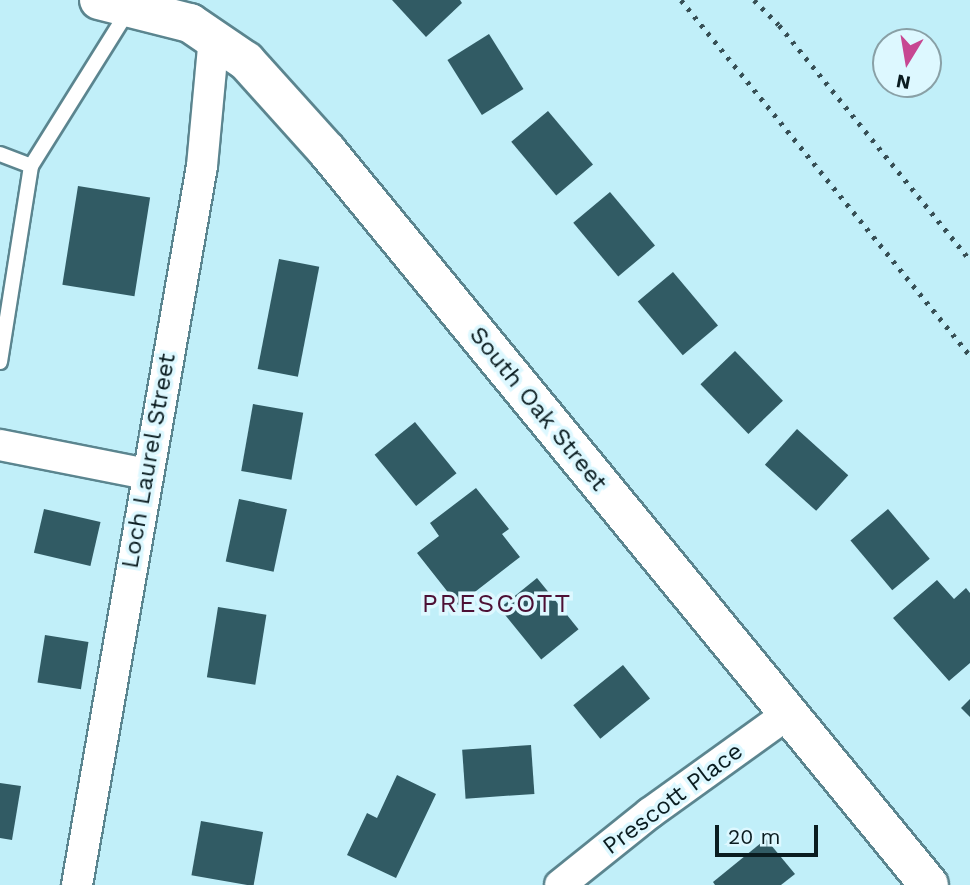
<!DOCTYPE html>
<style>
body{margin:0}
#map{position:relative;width:970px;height:885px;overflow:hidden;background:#c1eff9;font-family:"Work Sans",sans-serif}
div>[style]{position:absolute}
.building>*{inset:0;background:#315b64;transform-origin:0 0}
.roads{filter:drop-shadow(2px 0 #5b858f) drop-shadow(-2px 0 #5b858f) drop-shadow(0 2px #5b858f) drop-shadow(0 -2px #5b858f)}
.service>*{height:14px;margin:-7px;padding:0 7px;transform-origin:7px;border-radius:7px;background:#fff}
.minor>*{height:30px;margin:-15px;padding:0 15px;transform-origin:15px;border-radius:15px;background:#fff}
.secondary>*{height:38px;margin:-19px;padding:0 19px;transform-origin:19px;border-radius:19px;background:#fff}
.rail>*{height:5px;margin-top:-2.5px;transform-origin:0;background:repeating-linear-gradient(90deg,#374f55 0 3.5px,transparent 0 10.5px)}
span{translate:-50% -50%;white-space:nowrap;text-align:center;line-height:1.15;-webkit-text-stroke:7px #ddf8ff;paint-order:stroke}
.street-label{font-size:24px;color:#0a1c20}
.neighbourhood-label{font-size:26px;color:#4d1035;letter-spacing:2px}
.north{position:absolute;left:872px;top:28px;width:70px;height:70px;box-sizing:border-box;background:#ddf8ff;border:2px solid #89a0a6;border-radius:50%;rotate:191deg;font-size:19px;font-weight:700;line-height:28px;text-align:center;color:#0a1c20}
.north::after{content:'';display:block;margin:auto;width:24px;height:32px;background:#c74792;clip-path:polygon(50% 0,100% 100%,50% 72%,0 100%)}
.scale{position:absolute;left:715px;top:825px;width:103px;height:32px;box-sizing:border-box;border:4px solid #0a1c20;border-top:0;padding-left:9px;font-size:21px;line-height:24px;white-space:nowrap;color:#0a1c20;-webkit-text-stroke:5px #ddf8ff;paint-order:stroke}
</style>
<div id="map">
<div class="building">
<div style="clip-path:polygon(392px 0,460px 0,462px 3px,426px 37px)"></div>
<div style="left:489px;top:34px;width:65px;height:49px;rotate:58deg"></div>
<div style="left:548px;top:111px;width:70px;height:48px;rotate:50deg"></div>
<div style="left:78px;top:186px;width:73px;height:100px;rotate:9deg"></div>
<div style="left:610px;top:192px;width:70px;height:48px;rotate:50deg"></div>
<div style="left:279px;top:259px;width:41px;height:112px;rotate:11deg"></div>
<div style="left:673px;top:272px;width:70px;height:46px;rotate:50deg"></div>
<div style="left:735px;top:351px;width:69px;height:48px;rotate:46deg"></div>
<div style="left:253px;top:404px;width:51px;height:68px;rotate:10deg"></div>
<div style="left:415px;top:422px;width:66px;height:52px;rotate:51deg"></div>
<div style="left:797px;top:429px;width:69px;height:48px;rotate:42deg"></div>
<div style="clip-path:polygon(476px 488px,509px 529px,502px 534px,520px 557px,458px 605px,417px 553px,439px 536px,430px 523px)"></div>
<div style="left:239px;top:499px;width:49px;height:64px;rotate:12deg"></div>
<div style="left:44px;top:509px;width:58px;height:45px;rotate:13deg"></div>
<div style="left:888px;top:509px;width:65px;height:49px;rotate:50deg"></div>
<div style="left:537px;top:578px;width:66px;height:48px;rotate:51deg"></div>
<div style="clip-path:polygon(937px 580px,954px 599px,966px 588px,970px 593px,970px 663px,949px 681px,893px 618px)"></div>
<div style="left:218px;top:607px;width:49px;height:71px;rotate:9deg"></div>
<div style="left:45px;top:635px;width:44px;height:48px;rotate:9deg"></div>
<div style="left:623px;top:665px;width:43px;height:64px;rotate:51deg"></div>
<div style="clip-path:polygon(970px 699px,970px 717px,961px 708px)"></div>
<div style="left:531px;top:745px;width:49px;height:69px;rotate:86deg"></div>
<div style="clip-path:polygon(397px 775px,436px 794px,396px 878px,347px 855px,367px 813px,377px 818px)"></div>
<div style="clip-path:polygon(0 783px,21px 786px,12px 840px,0 838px)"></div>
<div style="left:201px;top:821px;width:63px;height:55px;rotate:10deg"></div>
<div style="clip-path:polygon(766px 839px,795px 874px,781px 885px,715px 885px,713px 882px)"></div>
</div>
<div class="roads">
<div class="service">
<div style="left:0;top:154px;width:33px;rotate:21deg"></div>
<div style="left:0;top:362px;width:198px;rotate:-81deg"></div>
<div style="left:31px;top:166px;width:185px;rotate:-58deg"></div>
</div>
<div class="minor">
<div style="left:0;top:445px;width:150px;rotate:11.2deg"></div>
<div style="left:77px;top:885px;width:730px;rotate:-80.14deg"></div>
<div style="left:202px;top:166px;width:130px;rotate:-84.7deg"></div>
<div style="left:560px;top:885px;width:115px;rotate:-38.7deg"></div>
<div style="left:650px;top:813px;width:170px;rotate:-35.7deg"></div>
</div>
<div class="secondary">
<div style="left:99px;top:0;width:94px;rotate:14.2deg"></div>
<div style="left:190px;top:23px;width:68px;rotate:34.2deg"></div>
<div style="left:246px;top:61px;width:121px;rotate:48deg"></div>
<div style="left:327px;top:151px;width:949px;rotate:50.64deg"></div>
</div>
</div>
<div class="rail">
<div style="left:681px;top:0;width:458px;rotate:50.9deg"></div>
<div style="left:754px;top:0;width:35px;rotate:45deg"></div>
<div style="left:779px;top:25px;width:303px;rotate:50.9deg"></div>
</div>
<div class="street-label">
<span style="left:538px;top:409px;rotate:51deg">South Oak Street</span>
<span style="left:149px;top:461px;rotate:-80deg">Loch Laurel Street</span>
<span style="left:673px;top:799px;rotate:-37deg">Prescott Place</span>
</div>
<div class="neighbourhood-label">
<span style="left:497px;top:604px">PRESCOTT</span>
</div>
<div class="north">N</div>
<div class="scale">20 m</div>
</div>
